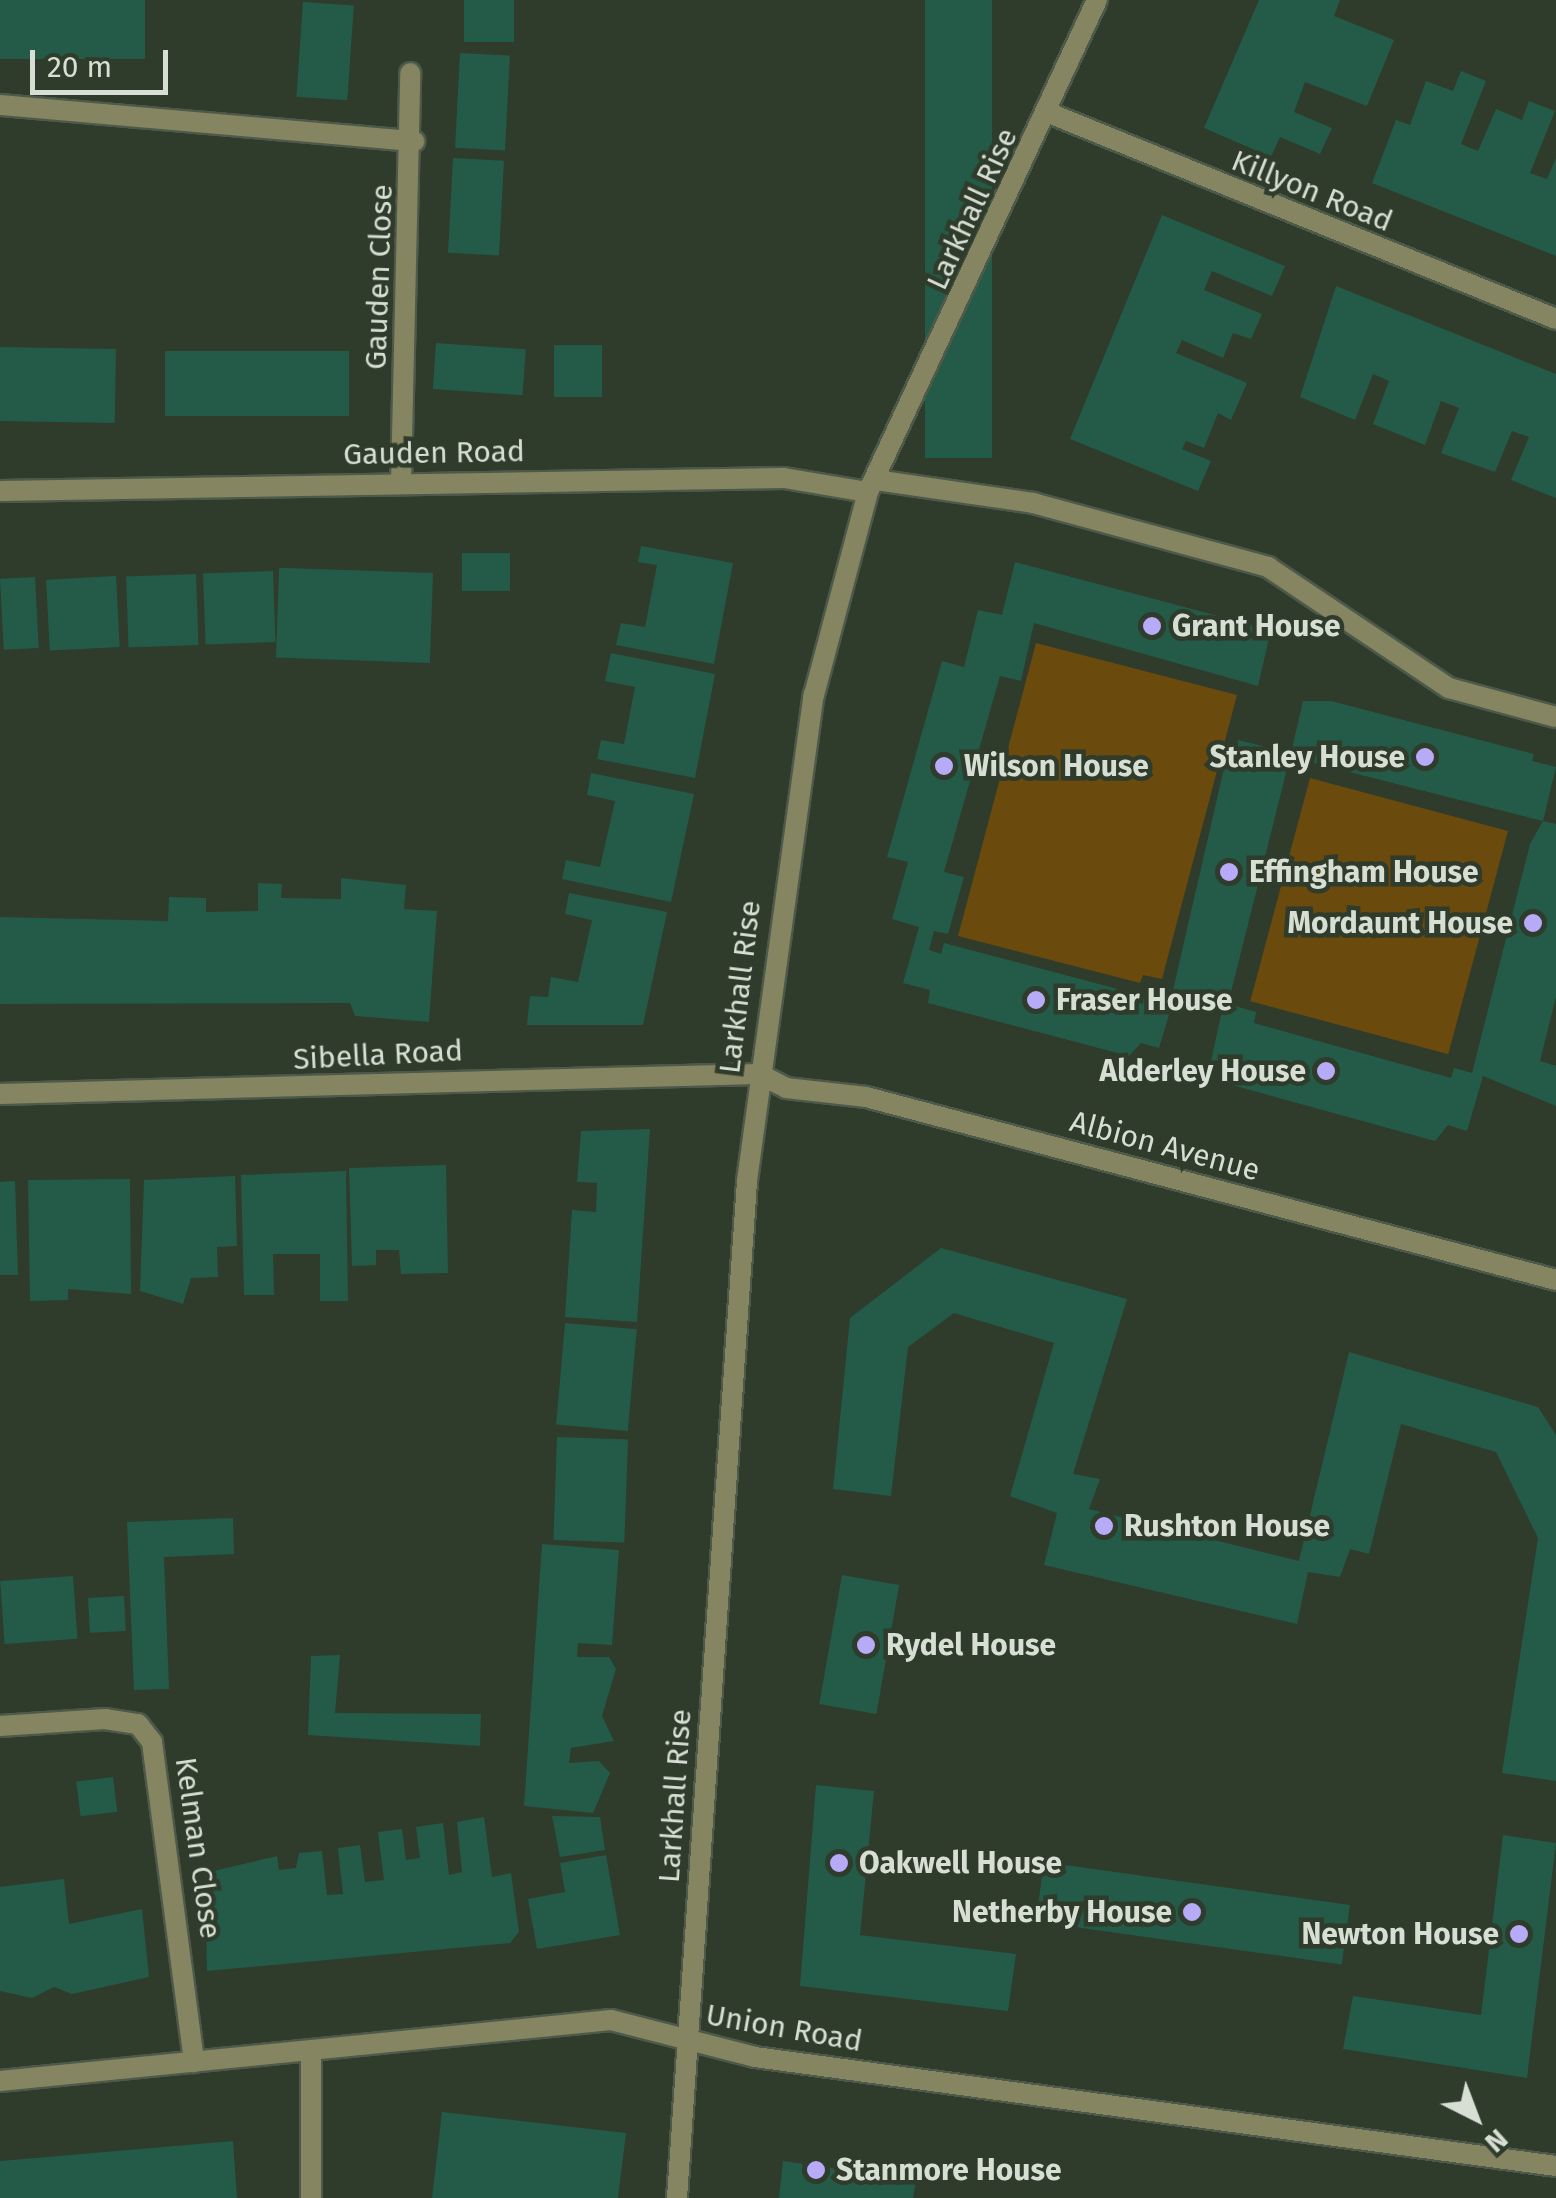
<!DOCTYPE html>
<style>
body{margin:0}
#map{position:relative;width:1556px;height:2198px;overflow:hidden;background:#2f3b2b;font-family:"Fira Sans",sans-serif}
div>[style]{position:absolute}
.green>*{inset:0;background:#6b4a0d;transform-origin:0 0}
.building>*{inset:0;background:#235b48;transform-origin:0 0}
.roads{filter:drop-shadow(2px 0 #4d5949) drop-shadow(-2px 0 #4d5949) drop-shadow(0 2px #4d5949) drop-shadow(0 -2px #4d5949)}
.lane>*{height:20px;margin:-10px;padding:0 10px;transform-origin:10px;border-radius:10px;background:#858562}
.street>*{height:20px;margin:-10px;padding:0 10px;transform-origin:10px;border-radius:10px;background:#858562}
.dots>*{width:28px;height:28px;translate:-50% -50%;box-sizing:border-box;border:5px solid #2f3b2b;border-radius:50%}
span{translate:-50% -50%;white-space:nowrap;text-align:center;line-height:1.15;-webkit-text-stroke:9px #2f3b2b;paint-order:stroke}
.street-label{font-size:30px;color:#d7dfd4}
.poi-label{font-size:30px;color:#d7dfd4;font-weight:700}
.left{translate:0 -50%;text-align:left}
.right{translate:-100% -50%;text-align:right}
.north{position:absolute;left:1426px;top:2068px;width:100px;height:100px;-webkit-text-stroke:8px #2f3b2b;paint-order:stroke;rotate:138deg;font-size:28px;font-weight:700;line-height:40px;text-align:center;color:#d7dfd4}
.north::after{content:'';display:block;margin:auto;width:35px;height:45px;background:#d7dfd4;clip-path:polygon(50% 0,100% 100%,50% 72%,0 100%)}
.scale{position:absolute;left:30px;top:50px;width:138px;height:45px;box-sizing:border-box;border:5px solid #d7dfd4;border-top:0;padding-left:12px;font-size:30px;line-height:35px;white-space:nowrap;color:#d7dfd4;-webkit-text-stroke:8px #2f3b2b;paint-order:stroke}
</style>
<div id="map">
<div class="green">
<div style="clip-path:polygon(1036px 643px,1237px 695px,1162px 979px,1143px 975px,1140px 983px,958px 936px)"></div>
<div style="left:1310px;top:778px;width:205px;height:231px;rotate:15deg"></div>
</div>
<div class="building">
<div style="left:0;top:0;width:145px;height:59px"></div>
<div style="left:464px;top:0;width:50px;height:42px"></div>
<div style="left:925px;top:0;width:67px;height:458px"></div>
<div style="clip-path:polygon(1259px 0,1340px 0,1334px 16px,1394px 40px,1367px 106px,1305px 82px,1294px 112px,1332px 128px,1320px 154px,1280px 137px,1271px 157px,1204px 128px)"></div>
<div style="left:303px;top:2px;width:51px;height:95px;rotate:4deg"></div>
<div style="left:460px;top:53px;width:50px;height:95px;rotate:3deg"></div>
<div style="clip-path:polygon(1461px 71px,1486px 81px,1461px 144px,1478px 151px,1496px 109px,1522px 120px,1529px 101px,1555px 111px,1530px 173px,1547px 179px,1556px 158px,1556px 256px,1372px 183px,1396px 120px,1410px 125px,1426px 81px,1453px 91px)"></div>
<div style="left:453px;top:158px;width:51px;height:95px;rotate:3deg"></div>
<div style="clip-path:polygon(1162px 215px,1285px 266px,1272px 296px,1212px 271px,1204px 290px,1262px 314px,1251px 339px,1233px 333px,1223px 358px,1182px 340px,1176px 353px,1247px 383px,1231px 420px,1218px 413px,1204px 448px,1186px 441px,1182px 449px,1211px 461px,1198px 491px,1070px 439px)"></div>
<div style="clip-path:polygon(1336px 286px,1556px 374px,1556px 498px,1511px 480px,1529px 437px,1512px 431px,1495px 472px,1441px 453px,1459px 408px,1441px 401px,1425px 445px,1373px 424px,1389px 381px,1380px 377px,1373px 374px,1355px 420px,1300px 397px)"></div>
<div style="left:436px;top:343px;width:90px;height:46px;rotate:4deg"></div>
<div style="left:554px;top:345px;width:48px;height:52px"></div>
<div style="left:0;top:347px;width:116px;height:74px;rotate:1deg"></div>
<div style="left:349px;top:351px;width:65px;height:184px;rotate:90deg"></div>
<div style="clip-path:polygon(641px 546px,733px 563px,714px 664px,616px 645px,621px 623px,645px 627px,657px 565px,638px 562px)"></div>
<div style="left:462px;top:553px;width:48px;height:38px"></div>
<div style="clip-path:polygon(1015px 562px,1271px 630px,1258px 686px,1034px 623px,1021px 681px,1000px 676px,944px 872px,964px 877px,948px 934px,934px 931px,929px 950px,941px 954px,944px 943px,1144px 996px,1148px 983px,1173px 990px,1225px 764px,1238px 740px,1291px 753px,1303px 701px,1331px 701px,1534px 754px,1532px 761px,1556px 767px,1543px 821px,1290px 757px,1228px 1004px,1256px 1012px,1254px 1023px,1451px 1078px,1454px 1068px,1472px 1073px,1530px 844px,1543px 821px,1556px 824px,1556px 997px,1540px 1061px,1556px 1066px,1556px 1106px,1483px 1076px,1467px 1131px,1448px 1125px,1435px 1141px,1232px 1085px,1227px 1065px,1211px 1061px,1223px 1006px,1175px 995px,1159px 1048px,1141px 1043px,1129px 1056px,928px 1003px,930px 990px,903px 983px,919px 927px,892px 919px,908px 862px,887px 857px,942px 661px,964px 667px,978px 610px,1002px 615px)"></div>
<div style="left:273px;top:571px;width:71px;height:70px;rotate:88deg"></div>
<div style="left:433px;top:573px;width:90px;height:154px;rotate:92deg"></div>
<div style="left:196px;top:574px;width:71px;height:70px;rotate:88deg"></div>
<div style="left:116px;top:576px;width:71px;height:70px;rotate:87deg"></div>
<div style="left:35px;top:577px;width:71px;height:35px;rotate:87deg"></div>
<div style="clip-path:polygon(611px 653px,715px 674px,695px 778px,597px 759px,601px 740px,624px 744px,635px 687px,605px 681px)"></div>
<div style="clip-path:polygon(591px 773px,694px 794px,671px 902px,562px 879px,566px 860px,600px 867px,615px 801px,587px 795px)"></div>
<div style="clip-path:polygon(341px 878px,406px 885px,404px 909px,437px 911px,429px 1022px,355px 1016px,350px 1003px,0 1004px,0 917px,168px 921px,169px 897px,206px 898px,206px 912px,258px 911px,258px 883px,282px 884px,281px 898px,341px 899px)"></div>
<div style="clip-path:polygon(569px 893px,667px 912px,643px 1025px,527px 1025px,530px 996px,548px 997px,551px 977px,578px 982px,592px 920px,565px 914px)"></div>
<div style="clip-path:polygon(650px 1129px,637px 1322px,565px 1317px,572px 1210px,596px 1212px,597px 1183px,577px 1182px,581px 1131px)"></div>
<div style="clip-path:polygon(446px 1165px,448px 1273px,401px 1274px,399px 1250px,376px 1250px,376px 1265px,352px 1266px,349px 1168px)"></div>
<div style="clip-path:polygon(346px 1171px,348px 1301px,320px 1301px,320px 1254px,273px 1254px,274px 1295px,244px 1295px,241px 1175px)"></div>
<div style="clip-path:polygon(235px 1176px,237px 1246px,217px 1247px,218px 1277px,191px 1278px,183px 1304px,140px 1291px,144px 1180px)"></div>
<div style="clip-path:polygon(130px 1179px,131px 1294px,68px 1289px,68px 1300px,30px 1301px,28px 1180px)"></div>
<div style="clip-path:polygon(15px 1181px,18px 1275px,0 1275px,0 1182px)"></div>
<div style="clip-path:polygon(941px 1248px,1127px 1299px,1073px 1474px,1100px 1479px,1089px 1509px,1299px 1561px,1349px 1352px,1538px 1407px,1556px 1435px,1556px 1781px,1502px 1773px,1538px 1538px,1496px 1452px,1401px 1424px,1369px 1554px,1350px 1549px,1340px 1577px,1308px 1572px,1297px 1624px,1044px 1565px,1057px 1513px,1010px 1496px,1054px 1343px,954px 1313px,908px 1347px,891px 1496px,833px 1489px,850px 1318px)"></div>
<div style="left:565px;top:1323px;width:72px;height:102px;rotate:5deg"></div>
<div style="left:557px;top:1437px;width:71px;height:103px;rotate:2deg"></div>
<div style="clip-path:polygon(233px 1518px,234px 1554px,164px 1557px,169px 1689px,134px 1690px,127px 1522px)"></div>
<div style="clip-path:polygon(542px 1544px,619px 1550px,612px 1645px,578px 1643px,577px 1657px,609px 1657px,616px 1669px,602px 1716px,614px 1741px,571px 1748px,569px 1763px,599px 1761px,610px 1773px,593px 1813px,524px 1806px)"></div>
<div style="left:842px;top:1575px;width:58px;height:131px;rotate:10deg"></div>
<div style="left:73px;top:1576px;width:63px;height:73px;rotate:86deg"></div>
<div style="left:124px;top:1596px;width:35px;height:36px;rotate:87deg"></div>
<div style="clip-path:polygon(340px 1655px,335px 1713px,481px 1714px,480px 1746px,308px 1735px,311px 1656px)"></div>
<div style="left:113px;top:1777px;width:35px;height:37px;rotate:83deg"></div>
<div style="clip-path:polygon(816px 1785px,874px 1791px,860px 1935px,1016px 1954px,1008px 2011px,800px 1986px)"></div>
<div style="clip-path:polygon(552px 1816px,600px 1817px,605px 1850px,560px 1857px)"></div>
<div style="clip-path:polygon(484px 1817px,492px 1877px,511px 1873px,519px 1932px,510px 1943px,207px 1971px,205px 1873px,277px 1856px,279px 1870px,296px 1868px,299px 1853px,322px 1851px,327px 1895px,343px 1894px,338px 1848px,360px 1845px,365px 1882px,384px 1880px,378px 1832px,402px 1829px,406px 1860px,420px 1858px,416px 1827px,443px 1823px,449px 1875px,462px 1872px,457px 1822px)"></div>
<div style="clip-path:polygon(1503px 1835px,1556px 1843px,1527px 2078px,1343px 2049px,1353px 1996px,1481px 2015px)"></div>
<div style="clip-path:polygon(606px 1855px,620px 1935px,537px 1949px,528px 1899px,565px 1892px,560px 1863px)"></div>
<div style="left:1044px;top:1862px;width:309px;height:60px;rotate:8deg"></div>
<div style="clip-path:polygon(64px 1879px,69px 1924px,142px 1909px,149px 1977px,72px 1994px,54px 1987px,32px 1998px,0 1991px,0 1887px)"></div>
<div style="clip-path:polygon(442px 2112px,626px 2133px,618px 2198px,432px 2198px)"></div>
<div style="clip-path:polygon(233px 2141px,237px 2198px,0 2198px,0 2161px)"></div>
<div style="clip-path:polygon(783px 2161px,916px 2180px,913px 2198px,779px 2198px)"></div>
</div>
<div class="roads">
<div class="lane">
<div style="left:876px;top:480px;width:159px;rotate:8.3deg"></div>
<div style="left:1033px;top:503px;width:244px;rotate:15.2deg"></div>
<div style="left:1268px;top:567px;width:218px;rotate:33.8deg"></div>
<div style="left:1449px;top:688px;width:111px;rotate:15.2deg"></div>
<div style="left:311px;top:2051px;width:147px;rotate:90deg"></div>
</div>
<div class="street">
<div style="left:0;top:105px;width:416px;rotate:5deg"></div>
<div style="left:1049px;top:113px;width:547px;rotate:22.11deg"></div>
<div style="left:401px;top:483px;width:410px;rotate:-88.7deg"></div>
<div style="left:0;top:491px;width:784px;rotate:-0.95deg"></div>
<div style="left:784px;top:478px;width:85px;rotate:9.5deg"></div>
<div style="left:759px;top:1074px;width:30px;rotate:27deg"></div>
<div style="left:786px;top:1088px;width:81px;rotate:6.4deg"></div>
<div style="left:866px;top:1097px;width:714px;rotate:14.85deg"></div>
<div style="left:0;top:1094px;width:759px;rotate:-1.51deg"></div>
<div style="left:0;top:1726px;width:105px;rotate:-3.8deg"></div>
<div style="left:105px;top:1719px;width:33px;rotate:9deg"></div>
<div style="left:138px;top:1724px;width:23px;rotate:52deg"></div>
<div style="left:152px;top:1742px;width:323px;rotate:82.5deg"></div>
<div style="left:0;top:2081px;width:614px;rotate:-5.7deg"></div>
<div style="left:611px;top:2020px;width:149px;rotate:14.4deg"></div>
<div style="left:755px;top:2057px;width:808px;rotate:7.75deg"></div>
<div style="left:677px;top:2198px;width:1019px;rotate:-86.06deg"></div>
<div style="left:747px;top:1181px;width:491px;rotate:-82.2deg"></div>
<div style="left:814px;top:695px;width:210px;rotate:-75.1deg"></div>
<div style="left:868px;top:492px;width:543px;rotate:-65.04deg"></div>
</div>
</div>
<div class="dots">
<div style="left:1152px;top:626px;background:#b7abf8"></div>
<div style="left:1425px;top:757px;background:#b7abf8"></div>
<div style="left:944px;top:766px;background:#b7abf8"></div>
<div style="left:1229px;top:872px;background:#b7abf8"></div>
<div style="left:1533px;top:923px;background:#b7abf8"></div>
<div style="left:1036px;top:1000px;background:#b7abf8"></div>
<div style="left:1326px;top:1071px;background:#b7abf8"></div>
<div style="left:1104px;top:1526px;background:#b7abf8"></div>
<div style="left:866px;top:1645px;background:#b7abf8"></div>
<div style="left:839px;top:1863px;background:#b7abf8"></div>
<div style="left:1192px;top:1912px;background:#b7abf8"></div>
<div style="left:1519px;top:1934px;background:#b7abf8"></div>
<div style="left:816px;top:2170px;background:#b7abf8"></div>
</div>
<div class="street-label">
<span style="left:1312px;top:191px;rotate:22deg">Killyon Road</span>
<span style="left:972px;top:209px;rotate:-65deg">Larkhall Rise</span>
<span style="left:379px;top:277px;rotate:-88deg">Gauden Close</span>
<span style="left:434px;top:453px;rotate:-1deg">Gauden Road</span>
<span style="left:740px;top:987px;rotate:-83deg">Larkhall Rise</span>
<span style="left:378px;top:1055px;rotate:-3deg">Sibella Road</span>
<span style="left:1165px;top:1146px;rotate:15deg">Albion Avenue</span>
<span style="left:675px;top:1796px;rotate:-86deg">Larkhall Rise</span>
<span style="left:198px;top:1848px;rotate:82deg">Kelman Close</span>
<span style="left:784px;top:2028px;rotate:10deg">Union Road</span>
</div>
<div class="poi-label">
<span class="left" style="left:1172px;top:626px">Grant House</span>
<span class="right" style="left:1405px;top:757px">Stanley House</span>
<span class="left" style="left:964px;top:766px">Wilson House</span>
<span class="left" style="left:1249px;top:872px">Effingham House</span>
<span class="right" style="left:1513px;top:923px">Mordaunt House</span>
<span class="left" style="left:1056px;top:1000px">Fraser House</span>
<span class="right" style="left:1306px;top:1071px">Alderley House</span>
<span class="left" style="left:1124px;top:1526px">Rushton House</span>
<span class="left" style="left:886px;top:1645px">Rydel House</span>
<span class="left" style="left:859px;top:1863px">Oakwell House</span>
<span class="right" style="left:1172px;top:1912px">Netherby House</span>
<span class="right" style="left:1499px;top:1934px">Newton House</span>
<span class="left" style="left:836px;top:2170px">Stanmore House</span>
</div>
<div class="north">N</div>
<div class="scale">20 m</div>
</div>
